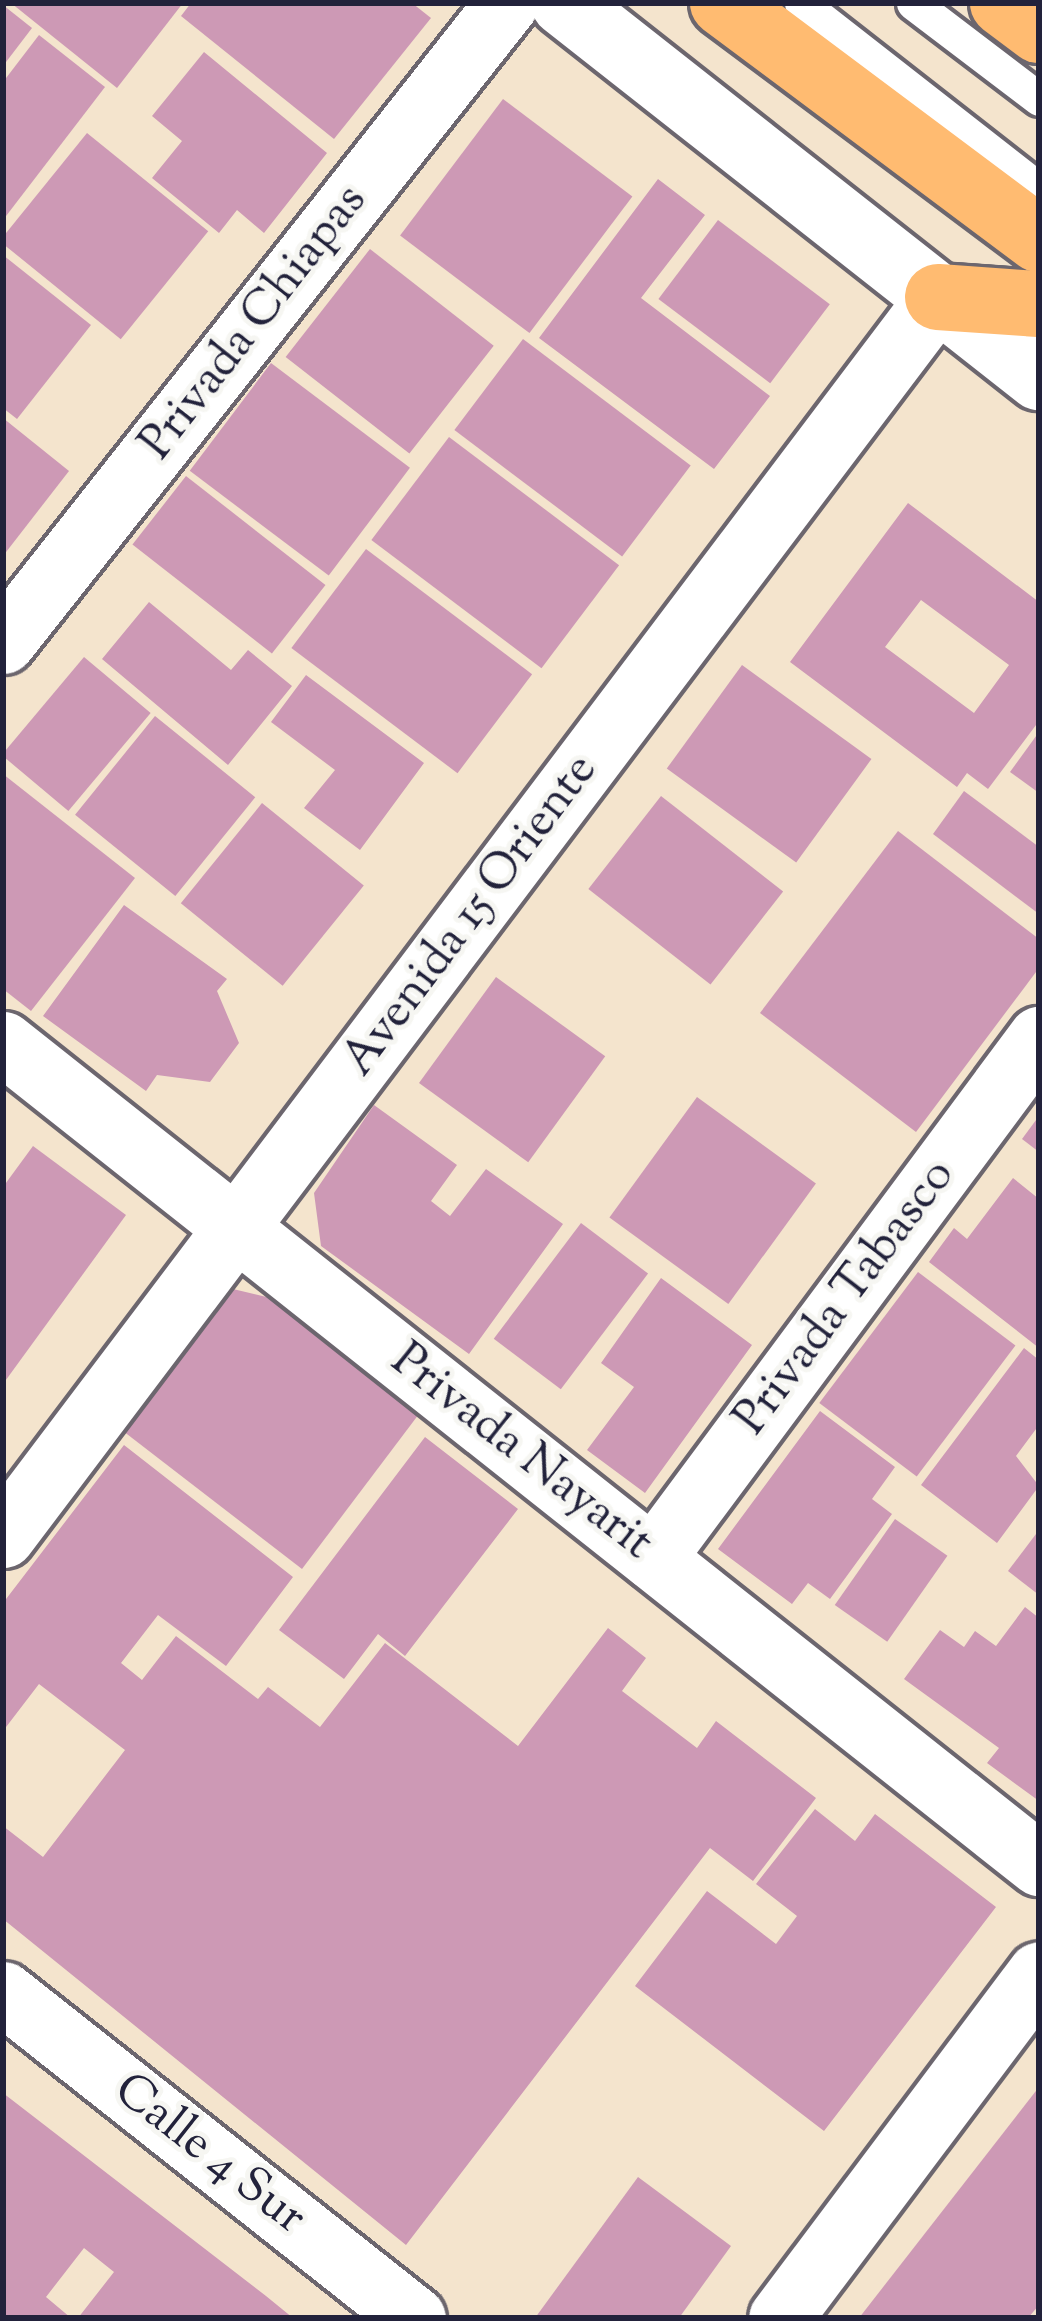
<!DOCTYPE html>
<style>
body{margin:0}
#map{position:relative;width:1042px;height:2321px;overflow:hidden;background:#f4e4cd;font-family:"Sorts Mill Goudy",serif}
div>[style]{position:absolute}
.building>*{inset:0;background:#cd99b5;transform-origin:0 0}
.roads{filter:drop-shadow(3px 0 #6c666e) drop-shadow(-3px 0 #6c666e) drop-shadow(0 3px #6c666e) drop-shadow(0 -3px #6c666e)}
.service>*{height:33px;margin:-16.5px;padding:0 16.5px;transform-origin:16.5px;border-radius:16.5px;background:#fff}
.minor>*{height:63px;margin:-31.5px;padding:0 31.5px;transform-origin:31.5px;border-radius:31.5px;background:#fff}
.tertiary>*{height:66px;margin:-33px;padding:0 33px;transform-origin:33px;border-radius:33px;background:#fff}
.primary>*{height:66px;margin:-33px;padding:0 33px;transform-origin:33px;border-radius:33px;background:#ffbb71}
span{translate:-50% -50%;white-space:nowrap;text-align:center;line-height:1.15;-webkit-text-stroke:10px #f6f6f2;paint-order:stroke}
.street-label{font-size:48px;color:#22223b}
.frame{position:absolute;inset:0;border:6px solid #22223b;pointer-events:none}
</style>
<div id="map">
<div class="building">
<div style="clip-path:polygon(11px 3px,183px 3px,117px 88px)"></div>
<div style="clip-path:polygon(191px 3px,412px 3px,431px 18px,334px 139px,181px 16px)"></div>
<div style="clip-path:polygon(3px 5px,32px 28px,3px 66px)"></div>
<div style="clip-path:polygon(39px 35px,105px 87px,3px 220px,3px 82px)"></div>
<div style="clip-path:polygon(204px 52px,327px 153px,264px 233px,237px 210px,219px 233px,152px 178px,182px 141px,152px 116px)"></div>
<div style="left:503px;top:99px;width:162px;height:171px;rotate:37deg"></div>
<div style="left:87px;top:133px;width:156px;height:139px;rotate:39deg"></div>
<div style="clip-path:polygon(658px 179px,705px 215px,641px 298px,770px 396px,714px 469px,539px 338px)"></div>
<div style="left:718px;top:220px;width:140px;height:99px;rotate:37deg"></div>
<div style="left:370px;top:249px;width:157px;height:137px;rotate:38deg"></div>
<div style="clip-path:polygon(3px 255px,91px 325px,17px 419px,3px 408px)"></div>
<div style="left:523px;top:339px;width:210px;height:114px;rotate:37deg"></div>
<div style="left:271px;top:363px;width:174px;height:135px;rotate:37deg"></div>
<div style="clip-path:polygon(3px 418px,69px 471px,3px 556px)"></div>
<div style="left:449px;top:437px;width:213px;height:129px;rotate:37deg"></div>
<div style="left:186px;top:476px;width:177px;height:87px;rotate:38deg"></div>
<div style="clip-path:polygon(evenodd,908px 503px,1039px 602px,1039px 721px,988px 789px,967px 773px,957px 787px,790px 662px,908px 503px,921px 600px,1009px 665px,974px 713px,885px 647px,921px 600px)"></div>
<div style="left:366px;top:549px;width:208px;height:124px;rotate:37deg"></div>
<div style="clip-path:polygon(149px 602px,231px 670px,248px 650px,292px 686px,228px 765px,102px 659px)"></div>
<div style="left:84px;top:657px;width:87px;height:128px;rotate:40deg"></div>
<div style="left:742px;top:665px;width:160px;height:128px;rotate:36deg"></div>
<div style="clip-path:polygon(306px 675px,424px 763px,360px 850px,304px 808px,335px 770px,271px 722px)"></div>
<div style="left:155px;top:716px;width:129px;height:127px;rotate:39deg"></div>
<div style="clip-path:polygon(1039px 732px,1039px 793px,1010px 772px)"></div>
<div style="clip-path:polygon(3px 774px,135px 878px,31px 1011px,3px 989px)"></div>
<div style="clip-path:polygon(964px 791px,1039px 847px,1039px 914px,933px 834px)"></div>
<div style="left:661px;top:796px;width:155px;height:118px;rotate:38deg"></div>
<div style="left:262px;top:803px;width:131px;height:129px;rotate:39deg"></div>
<div style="clip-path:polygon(898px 831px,1039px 939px,1039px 968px,916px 1132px,760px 1013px)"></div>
<div style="clip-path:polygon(124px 905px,227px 979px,217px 991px,239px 1043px,210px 1082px,157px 1075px,146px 1091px,43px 1016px)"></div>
<div style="left:496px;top:977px;width:135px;height:131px;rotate:36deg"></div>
<div style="left:697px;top:1097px;width:147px;height:149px;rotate:36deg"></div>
<div style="clip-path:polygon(374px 1105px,457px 1165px,431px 1201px,450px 1216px,486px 1169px,563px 1224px,469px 1354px,321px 1246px,314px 1193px)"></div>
<div style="clip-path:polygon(1039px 1116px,1039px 1152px,1022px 1139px)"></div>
<div style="clip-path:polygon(33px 1146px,126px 1215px,3px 1384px,3px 1187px)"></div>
<div style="clip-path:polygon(1013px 1178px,1039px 1199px,1039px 1348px,929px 1262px,954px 1228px,967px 1239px)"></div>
<div style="left:581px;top:1223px;width:84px;height:145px;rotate:37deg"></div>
<div style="left:918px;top:1272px;width:122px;height:164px;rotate:37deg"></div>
<div style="clip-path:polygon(661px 1278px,752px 1345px,645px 1493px,587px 1450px,634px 1387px,601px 1363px)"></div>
<div style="clip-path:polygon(233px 1289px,279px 1300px,422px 1410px,302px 1569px,123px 1431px)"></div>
<div style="clip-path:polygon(1024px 1348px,1039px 1360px,1039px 1425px,1016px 1456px,1039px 1486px,997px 1543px,921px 1485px)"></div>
<div style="clip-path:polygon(820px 1411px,895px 1467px,872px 1499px,892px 1514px,830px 1599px,808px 1583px,792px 1604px,718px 1549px)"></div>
<div style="clip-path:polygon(425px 1437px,518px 1509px,405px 1656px,378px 1634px,344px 1679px,279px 1630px)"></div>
<div style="clip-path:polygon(124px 1445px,293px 1577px,226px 1666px,158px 1615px,121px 1663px,142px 1680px,176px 1636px,258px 1699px,268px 1687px,320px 1727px,385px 1643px,518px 1746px,608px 1628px,646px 1658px,622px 1691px,697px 1748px,716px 1721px,816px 1798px,753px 1881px,710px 1848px,406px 2245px,3px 1919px,3px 1826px,43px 1857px,125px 1750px,39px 1684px,3px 1731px,3px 1603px)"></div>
<div style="left:895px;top:1519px;width:64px;height:105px;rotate:35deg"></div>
<div style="clip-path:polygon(1039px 1530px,1039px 1595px,1008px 1571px)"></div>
<div style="clip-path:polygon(1025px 1607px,1039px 1618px,1039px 1801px,987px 1763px,999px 1748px,904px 1679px,940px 1630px,964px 1647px,975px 1631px,996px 1646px)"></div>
<div style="clip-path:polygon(815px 1809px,855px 1841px,875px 1814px,996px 1907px,824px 2131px,635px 1986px,707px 1891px,776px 1944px,797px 1916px,756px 1884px)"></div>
<div style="clip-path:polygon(1039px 2087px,1039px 2305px,1028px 2318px,859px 2318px)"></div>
<div style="clip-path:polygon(3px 2093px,266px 2296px,293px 2318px,78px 2318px,114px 2272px,84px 2248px,46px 2297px,71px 2318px,3px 2318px)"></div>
<div style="clip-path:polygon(638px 2177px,731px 2246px,679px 2318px,535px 2318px)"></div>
</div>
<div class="roads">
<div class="service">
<div style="left:801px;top:3px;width:302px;rotate:38deg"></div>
<div style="left:913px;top:3px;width:158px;rotate:37.3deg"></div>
</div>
<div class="minor">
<div style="left:3px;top:642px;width:814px;rotate:-51.74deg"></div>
<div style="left:3px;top:1043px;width:1322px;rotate:38.4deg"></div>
<div style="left:3px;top:1536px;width:1552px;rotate:-52.96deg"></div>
<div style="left:653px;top:1558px;width:648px;rotate:-53.41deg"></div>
<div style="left:3px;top:1993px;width:524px;rotate:38.34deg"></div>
<div style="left:780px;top:2318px;width:431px;rotate:-53.1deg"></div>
</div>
<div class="tertiary">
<div style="left:564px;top:3px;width:605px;rotate:38.22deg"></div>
</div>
<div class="primary">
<div style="left:723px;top:3px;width:394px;rotate:36.8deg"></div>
<div style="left:1003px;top:3px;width:45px;rotate:36.9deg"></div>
<div style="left:938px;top:297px;width:101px;rotate:4deg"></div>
</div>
</div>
<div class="street-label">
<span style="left:255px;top:323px;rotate:-52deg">Privada Chiapas</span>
<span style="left:471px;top:916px;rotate:-53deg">Avenida 15 Oriente</span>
<span style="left:846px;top:1298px;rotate:-53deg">Privada Tabasco</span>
<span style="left:521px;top:1453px;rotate:38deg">Privada Nayarit</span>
<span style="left:209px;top:2155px;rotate:38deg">Calle 4 Sur</span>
</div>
<div class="frame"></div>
</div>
